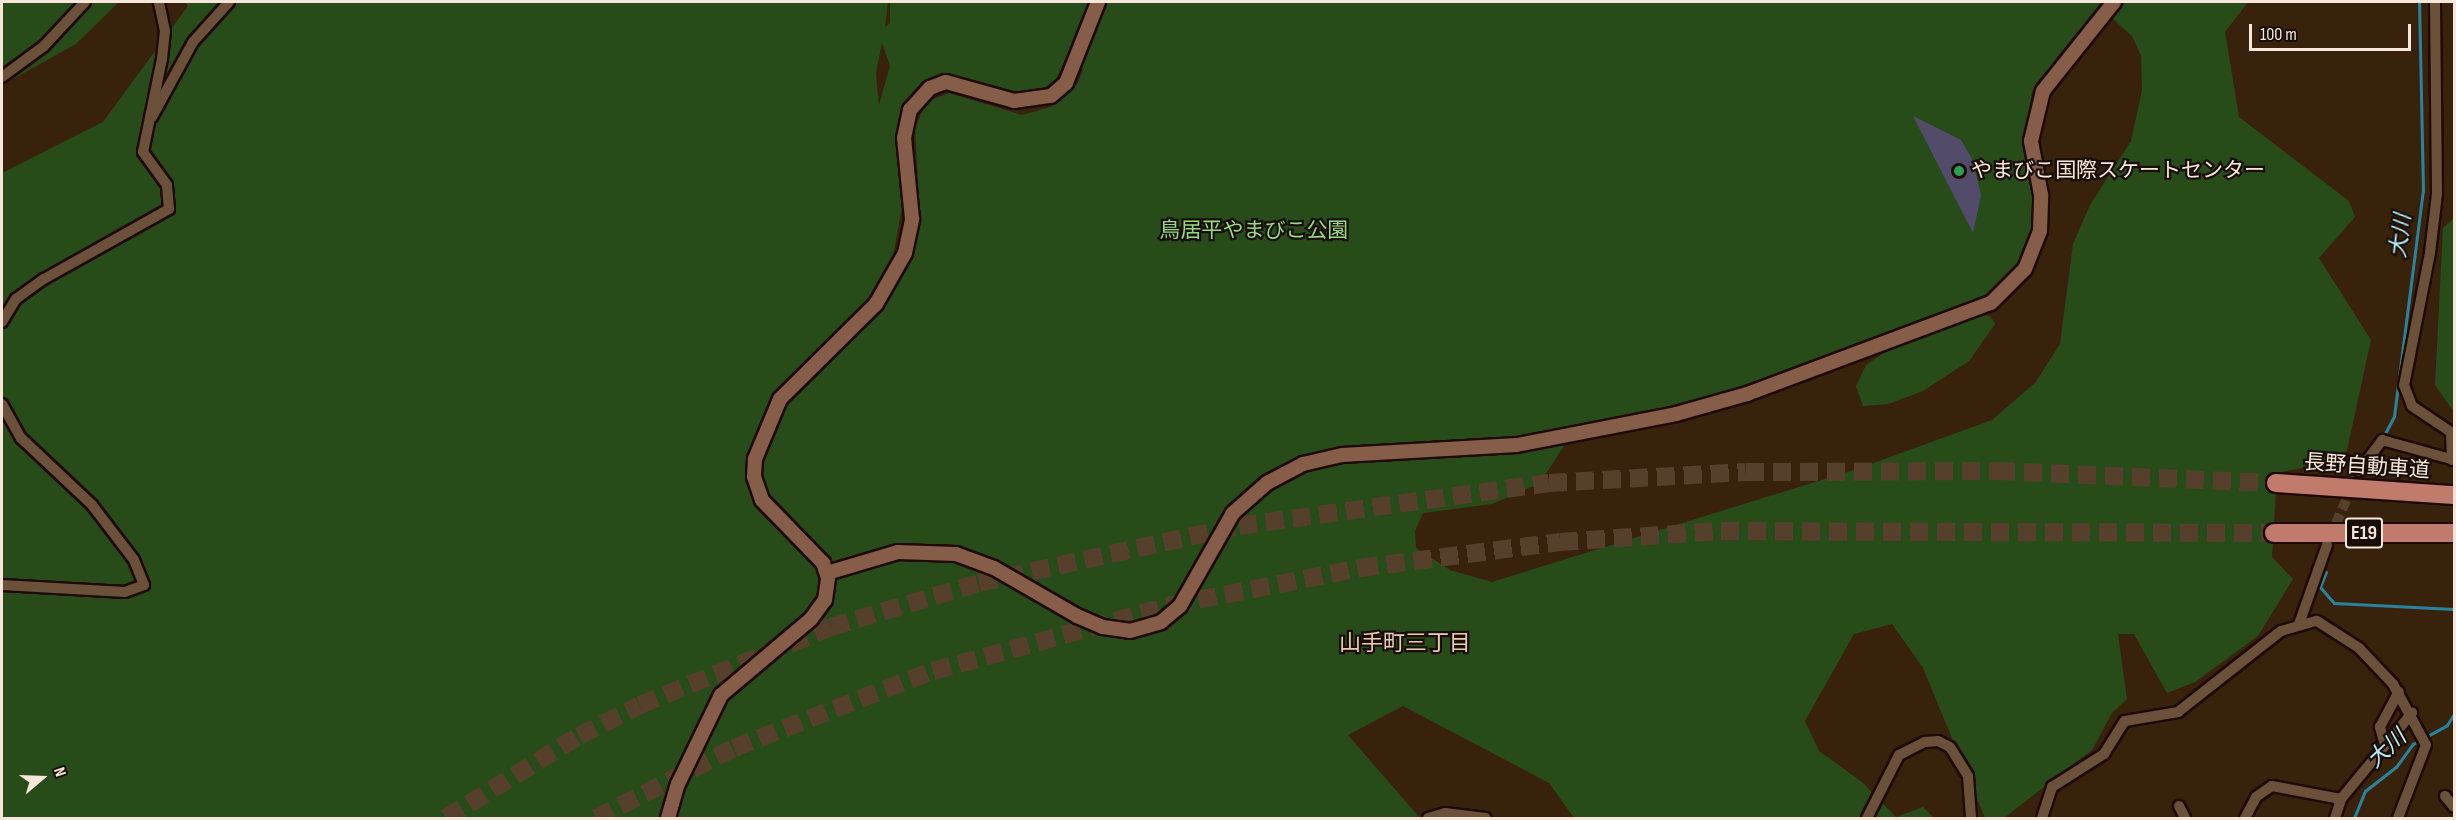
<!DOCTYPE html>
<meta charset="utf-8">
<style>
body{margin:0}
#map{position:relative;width:2456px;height:820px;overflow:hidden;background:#39220c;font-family:"Sofia Sans Condensed","Noto Sans JP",sans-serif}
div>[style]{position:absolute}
.green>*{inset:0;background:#284b1a}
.stream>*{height:3px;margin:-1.5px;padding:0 1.5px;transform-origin:1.5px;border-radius:1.5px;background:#2a839e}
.building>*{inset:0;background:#524c6a}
.street-tunnel>*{height:10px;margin-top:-5px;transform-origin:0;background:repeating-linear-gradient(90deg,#56402b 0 10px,transparent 0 15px)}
.highway-tunnel>*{height:18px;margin-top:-9px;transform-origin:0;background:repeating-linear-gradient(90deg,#56402b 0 18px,transparent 0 27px)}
.roads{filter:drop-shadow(2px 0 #1f0a00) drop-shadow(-2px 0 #1f0a00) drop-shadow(0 2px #1f0a00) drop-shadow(0 -2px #1f0a00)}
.street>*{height:10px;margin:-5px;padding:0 5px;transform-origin:5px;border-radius:5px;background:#6b503a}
.secondary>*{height:14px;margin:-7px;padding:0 7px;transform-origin:7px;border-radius:7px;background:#855d49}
.highway>*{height:18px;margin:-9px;padding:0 9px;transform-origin:9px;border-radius:9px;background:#c17b6d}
.dots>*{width:16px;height:16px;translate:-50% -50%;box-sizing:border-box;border:3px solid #180e06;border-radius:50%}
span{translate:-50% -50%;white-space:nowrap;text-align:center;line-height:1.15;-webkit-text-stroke:4.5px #180e06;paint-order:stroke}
.shield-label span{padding:2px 4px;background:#180e06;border:2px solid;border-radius:4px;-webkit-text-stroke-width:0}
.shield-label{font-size:20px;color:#f7e7da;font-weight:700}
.poi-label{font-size:21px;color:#f7e7da}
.left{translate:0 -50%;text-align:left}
.park-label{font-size:21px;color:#94d97b}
.street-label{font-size:21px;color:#f7e7da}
.water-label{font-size:22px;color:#baecff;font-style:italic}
.neighbourhood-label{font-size:22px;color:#ebcbb2}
.frame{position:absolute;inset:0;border:3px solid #f7e7da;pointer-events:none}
.north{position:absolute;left:12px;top:748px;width:60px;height:60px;-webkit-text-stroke:4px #180e06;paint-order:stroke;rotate:71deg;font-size:16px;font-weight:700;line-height:24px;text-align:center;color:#f7e7da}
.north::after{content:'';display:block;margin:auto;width:21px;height:27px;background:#f7e7da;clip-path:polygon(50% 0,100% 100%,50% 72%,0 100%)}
.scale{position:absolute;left:2249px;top:24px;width:162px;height:27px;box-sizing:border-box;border:3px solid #f7e7da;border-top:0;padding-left:8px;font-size:18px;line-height:21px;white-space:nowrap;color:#f7e7da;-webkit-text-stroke:4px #180e06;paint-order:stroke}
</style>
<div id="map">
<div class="green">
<div style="clip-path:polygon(2px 2px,119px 2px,76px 44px,2px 85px)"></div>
<div style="clip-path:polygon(evenodd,185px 2px,888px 2px,885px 27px,890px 23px,890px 2px,1094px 2px,1055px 81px,1041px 90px,1014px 91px,948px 74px,921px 84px,911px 94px,898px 119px,905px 191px,892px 262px,897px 275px,903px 276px,920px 218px,915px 129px,923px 109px,931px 100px,949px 93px,1022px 115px,1051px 107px,1077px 84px,1083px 71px,1081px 63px,1107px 2px,2248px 2px,2225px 32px,2239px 117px,2349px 201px,2355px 217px,2319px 258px,2371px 340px,2345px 459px,2277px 473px,2272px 557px,2293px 579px,2258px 636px,2195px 682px,2167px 693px,2134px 634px,2118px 634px,2127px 699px,2112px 713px,2092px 750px,2004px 818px,1985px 818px,1923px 668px,1892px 624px,1854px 634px,1805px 721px,1819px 751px,1862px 782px,1896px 817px,1923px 807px,1934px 818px,1574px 818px,1549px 783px,1403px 706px,1348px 735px,1420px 818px,2px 818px,2px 173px,103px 122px,188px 6px,185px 2px,2097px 16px,2112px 18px,2132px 36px,2141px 55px,2142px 90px,2131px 141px,2090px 205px,2073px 244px,2060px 344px,2035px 383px,1992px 420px,1857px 469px,1492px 582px,1450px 570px,1416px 548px,1415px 531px,1423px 513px,1492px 504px,1540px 483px,1576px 427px,1699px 401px,1964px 307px,1999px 289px,2022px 261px,2031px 241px,2035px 197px,2025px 131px,2032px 92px,2097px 16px,185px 2px,882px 42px,890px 66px,879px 105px,876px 74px,882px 42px)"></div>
<div style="clip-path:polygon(2454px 218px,2454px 412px,2435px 385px,2443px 228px)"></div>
<div style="clip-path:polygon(1972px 315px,1990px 316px,1995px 324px,1969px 361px,1923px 391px,1888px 404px,1863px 406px,1856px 386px,1866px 365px,1909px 336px)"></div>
</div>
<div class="stream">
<div style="left:2382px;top:439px;width:26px;rotate:-62deg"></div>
<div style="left:2394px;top:416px;width:227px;rotate:-82.7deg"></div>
<div style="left:2423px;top:191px;width:189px;rotate:-91.2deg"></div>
<div style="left:2326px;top:572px;width:16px;rotate:112deg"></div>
<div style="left:2320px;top:587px;width:21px;rotate:49deg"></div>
<div style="left:2334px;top:603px;width:120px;rotate:2.9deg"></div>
<div style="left:2354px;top:818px;width:29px;rotate:-68deg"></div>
<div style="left:2365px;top:791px;width:39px;rotate:-38deg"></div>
<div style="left:2396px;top:767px;width:29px;rotate:-54deg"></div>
<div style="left:2413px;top:744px;width:39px;rotate:-29deg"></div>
<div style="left:2447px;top:725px;width:13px;rotate:-58deg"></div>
</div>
<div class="building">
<div style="clip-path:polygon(1913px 116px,1961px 140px,1972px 159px,1981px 195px,1973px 233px)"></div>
</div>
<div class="street-tunnel">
<div style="left:2330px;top:537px;width:72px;rotate:-66.3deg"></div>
</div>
<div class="highway-tunnel">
<div style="left:446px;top:818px;width:156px;rotate:-31.7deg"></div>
<div style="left:579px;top:736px;width:68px;rotate:-26.9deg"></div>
<div style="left:640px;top:705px;width:206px;rotate:-22.2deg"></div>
<div style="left:831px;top:627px;width:154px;rotate:-16.6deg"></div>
<div style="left:979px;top:583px;width:266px;rotate:-12.4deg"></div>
<div style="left:1239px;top:526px;width:313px;rotate:-7.9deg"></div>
<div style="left:1549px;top:483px;width:197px;rotate:-3.2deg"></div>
<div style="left:1746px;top:472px;width:251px;rotate:-0.2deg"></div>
<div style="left:1997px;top:471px;width:279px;rotate:2.5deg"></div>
<div style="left:596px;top:818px;width:155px;rotate:-26.9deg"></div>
<div style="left:734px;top:748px;width:213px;rotate:-21.2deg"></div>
<div style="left:933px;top:671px;width:248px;rotate:-15.4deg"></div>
<div style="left:1172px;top:605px;width:192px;rotate:-11.1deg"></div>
<div style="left:1360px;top:568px;width:202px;rotate:-7.4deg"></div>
<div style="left:1560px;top:542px;width:161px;rotate:-3.9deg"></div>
<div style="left:1721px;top:531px;width:553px;rotate:0.21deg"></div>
</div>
<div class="roads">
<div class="street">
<div style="left:2435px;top:2px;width:192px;rotate:89.4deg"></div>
<div style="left:2437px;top:194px;width:59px;rotate:96.8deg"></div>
<div style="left:2430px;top:253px;width:135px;rotate:101.1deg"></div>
<div style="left:2404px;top:385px;width:22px;rotate:69deg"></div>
<div style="left:2412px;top:406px;width:47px;rotate:33.7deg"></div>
<div style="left:2451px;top:432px;width:28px;rotate:88deg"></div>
<div style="left:2px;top:77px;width:52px;rotate:-36.4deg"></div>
<div style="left:44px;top:46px;width:60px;rotate:-47deg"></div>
<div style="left:152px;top:117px;width:85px;rotate:-61.3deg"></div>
<div style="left:193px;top:42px;width:54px;rotate:-48deg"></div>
<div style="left:2px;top:322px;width:27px;rotate:-59deg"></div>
<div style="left:16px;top:299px;width:34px;rotate:-36deg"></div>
<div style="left:44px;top:279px;width:143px;rotate:-29.2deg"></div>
<div style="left:169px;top:209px;width:24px;rotate:-95deg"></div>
<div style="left:167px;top:185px;width:41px;rotate:-126deg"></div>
<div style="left:143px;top:152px;width:95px;rotate:-78.5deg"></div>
<div style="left:162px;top:59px;width:28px;rotate:-84deg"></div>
<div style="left:165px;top:31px;width:30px;rotate:-102deg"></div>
<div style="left:2px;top:404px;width:39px;rotate:61deg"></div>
<div style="left:21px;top:438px;width:98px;rotate:43.3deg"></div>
<div style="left:92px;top:505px;width:69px;rotate:52.6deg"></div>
<div style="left:134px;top:560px;width:27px;rotate:68deg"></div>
<div style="left:144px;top:585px;width:20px;rotate:160deg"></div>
<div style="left:125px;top:592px;width:123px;rotate:-176.7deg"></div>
<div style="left:2359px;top:471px;width:39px;rotate:-53deg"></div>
<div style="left:2382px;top:440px;width:75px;rotate:15.5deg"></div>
<div style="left:2299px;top:624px;width:84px;rotate:-70.5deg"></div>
<div style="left:2385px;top:745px;width:19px;rotate:-106deg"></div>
<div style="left:2380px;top:727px;width:40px;rotate:-62deg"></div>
<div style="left:2445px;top:796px;width:14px;rotate:51deg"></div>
<div style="left:2179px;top:806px;width:13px;rotate:63deg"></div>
<div style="left:1428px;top:818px;width:18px;rotate:-16deg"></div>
<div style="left:1445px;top:813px;width:41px;rotate:7deg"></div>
<div style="left:1867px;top:818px;width:71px;rotate:-63.1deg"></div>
<div style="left:1899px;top:755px;width:29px;rotate:-27deg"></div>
<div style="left:1925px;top:742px;width:13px;rotate:-4deg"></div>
<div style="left:1938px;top:741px;width:13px;rotate:27deg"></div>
<div style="left:1950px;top:747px;width:34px;rotate:58deg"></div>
<div style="left:1968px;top:776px;width:42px;rotate:85.9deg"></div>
<div style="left:2042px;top:818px;width:33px;rotate:-72deg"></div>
<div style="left:2052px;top:787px;width:62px;rotate:-32.4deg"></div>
<div style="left:2104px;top:754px;width:39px;rotate:-58deg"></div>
<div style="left:2125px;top:721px;width:54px;rotate:-9.6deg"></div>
<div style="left:2178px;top:712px;width:131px;rotate:-38.2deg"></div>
<div style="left:2281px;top:631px;width:37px;rotate:-16deg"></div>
<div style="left:2317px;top:621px;width:50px;rotate:32.7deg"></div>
<div style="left:2359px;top:648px;width:50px;rotate:46.6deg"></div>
<div style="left:2393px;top:684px;width:69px;rotate:61.6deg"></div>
<div style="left:2426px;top:745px;width:78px;rotate:111deg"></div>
<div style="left:2245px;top:818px;width:24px;rotate:-62deg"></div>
<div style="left:2256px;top:797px;width:19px;rotate:-35deg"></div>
<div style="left:2272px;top:786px;width:70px;rotate:10.7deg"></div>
<div style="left:2335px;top:818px;width:20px;rotate:-72deg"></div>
<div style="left:2341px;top:799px;width:112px;rotate:-50.5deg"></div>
</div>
<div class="secondary">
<div style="left:827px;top:573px;width:74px;rotate:-16.5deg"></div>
<div style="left:898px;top:552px;width:58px;rotate:2deg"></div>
<div style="left:956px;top:554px;width:40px;rotate:20.2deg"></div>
<div style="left:994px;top:568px;width:96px;rotate:30deg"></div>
<div style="left:1077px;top:616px;width:28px;rotate:23deg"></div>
<div style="left:1103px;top:627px;width:27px;rotate:8deg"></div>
<div style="left:1130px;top:631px;width:32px;rotate:-16deg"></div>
<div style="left:1161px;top:622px;width:25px;rotate:-40deg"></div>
<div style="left:1180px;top:606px;width:107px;rotate:-60.3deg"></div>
<div style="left:1233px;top:513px;width:45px;rotate:-41.4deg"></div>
<div style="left:1267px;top:483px;width:41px;rotate:-27.8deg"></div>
<div style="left:1303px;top:464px;width:40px;rotate:-13deg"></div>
<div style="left:1342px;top:455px;width:175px;rotate:-3.3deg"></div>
<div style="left:1517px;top:445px;width:162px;rotate:-11deg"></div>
<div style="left:1676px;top:414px;width:74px;rotate:-15.7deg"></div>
<div style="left:1747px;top:394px;width:260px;rotate:-20.5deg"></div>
<div style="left:1991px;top:303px;width:48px;rotate:-45deg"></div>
<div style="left:2025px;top:269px;width:41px;rotate:-68.5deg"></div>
<div style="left:2040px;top:231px;width:36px;rotate:-88deg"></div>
<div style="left:2041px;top:195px;width:55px;rotate:-100.5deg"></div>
<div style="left:2031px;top:141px;width:51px;rotate:-76.5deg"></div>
<div style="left:2043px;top:91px;width:114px;rotate:-51.4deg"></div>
<div style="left:668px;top:818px;width:35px;rotate:-74deg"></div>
<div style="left:678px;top:784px;width:99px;rotate:-64.2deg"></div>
<div style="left:721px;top:695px;width:118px;rotate:-40.2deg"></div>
<div style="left:811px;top:619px;width:24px;rotate:-54deg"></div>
<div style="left:825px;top:600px;width:22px;rotate:-82deg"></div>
<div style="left:828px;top:578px;width:16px;rotate:-108deg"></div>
<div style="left:823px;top:563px;width:88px;rotate:-134.1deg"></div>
<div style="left:762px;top:500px;width:24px;rotate:-109deg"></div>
<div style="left:754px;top:477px;width:18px;rotate:-87deg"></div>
<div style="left:755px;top:459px;width:65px;rotate:-67.4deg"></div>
<div style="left:780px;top:399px;width:135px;rotate:-44.7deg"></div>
<div style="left:876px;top:304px;width:59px;rotate:-60.4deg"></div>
<div style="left:905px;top:253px;width:35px;rotate:-78deg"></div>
<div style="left:912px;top:219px;width:81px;rotate:-95.6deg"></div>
<div style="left:904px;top:138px;width:29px;rotate:-78deg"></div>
<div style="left:910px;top:110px;width:30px;rotate:-48deg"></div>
<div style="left:930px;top:88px;width:17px;rotate:-21deg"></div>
<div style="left:946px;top:82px;width:71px;rotate:15.6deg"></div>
<div style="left:1014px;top:101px;width:37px;rotate:-8deg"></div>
<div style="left:1051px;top:96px;width:20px;rotate:-41deg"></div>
<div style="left:1066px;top:83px;width:87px;rotate:-68.4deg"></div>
</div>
<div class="highway">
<div style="left:2276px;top:483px;width:178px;rotate:3.9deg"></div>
<div style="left:2274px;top:533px;width:180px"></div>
</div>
</div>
<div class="dots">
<div style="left:1959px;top:171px;background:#2e9e5b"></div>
</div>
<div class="shield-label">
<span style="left:2364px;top:533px">E19</span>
</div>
<div class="poi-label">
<span class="left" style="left:1971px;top:171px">やまびこ国際スケートセンター</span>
</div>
<div class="park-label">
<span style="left:1254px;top:231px">鳥居平やまびこ公園</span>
</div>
<div class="street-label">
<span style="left:2367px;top:467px;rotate:4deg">長野自動車道</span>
</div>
<div class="water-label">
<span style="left:2401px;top:236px;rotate:-83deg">大川</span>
<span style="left:2387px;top:749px;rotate:-43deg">大川</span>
</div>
<div class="neighbourhood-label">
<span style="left:1405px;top:644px">山手町三丁目</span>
</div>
<div class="frame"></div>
<div class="north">N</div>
<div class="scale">100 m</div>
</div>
